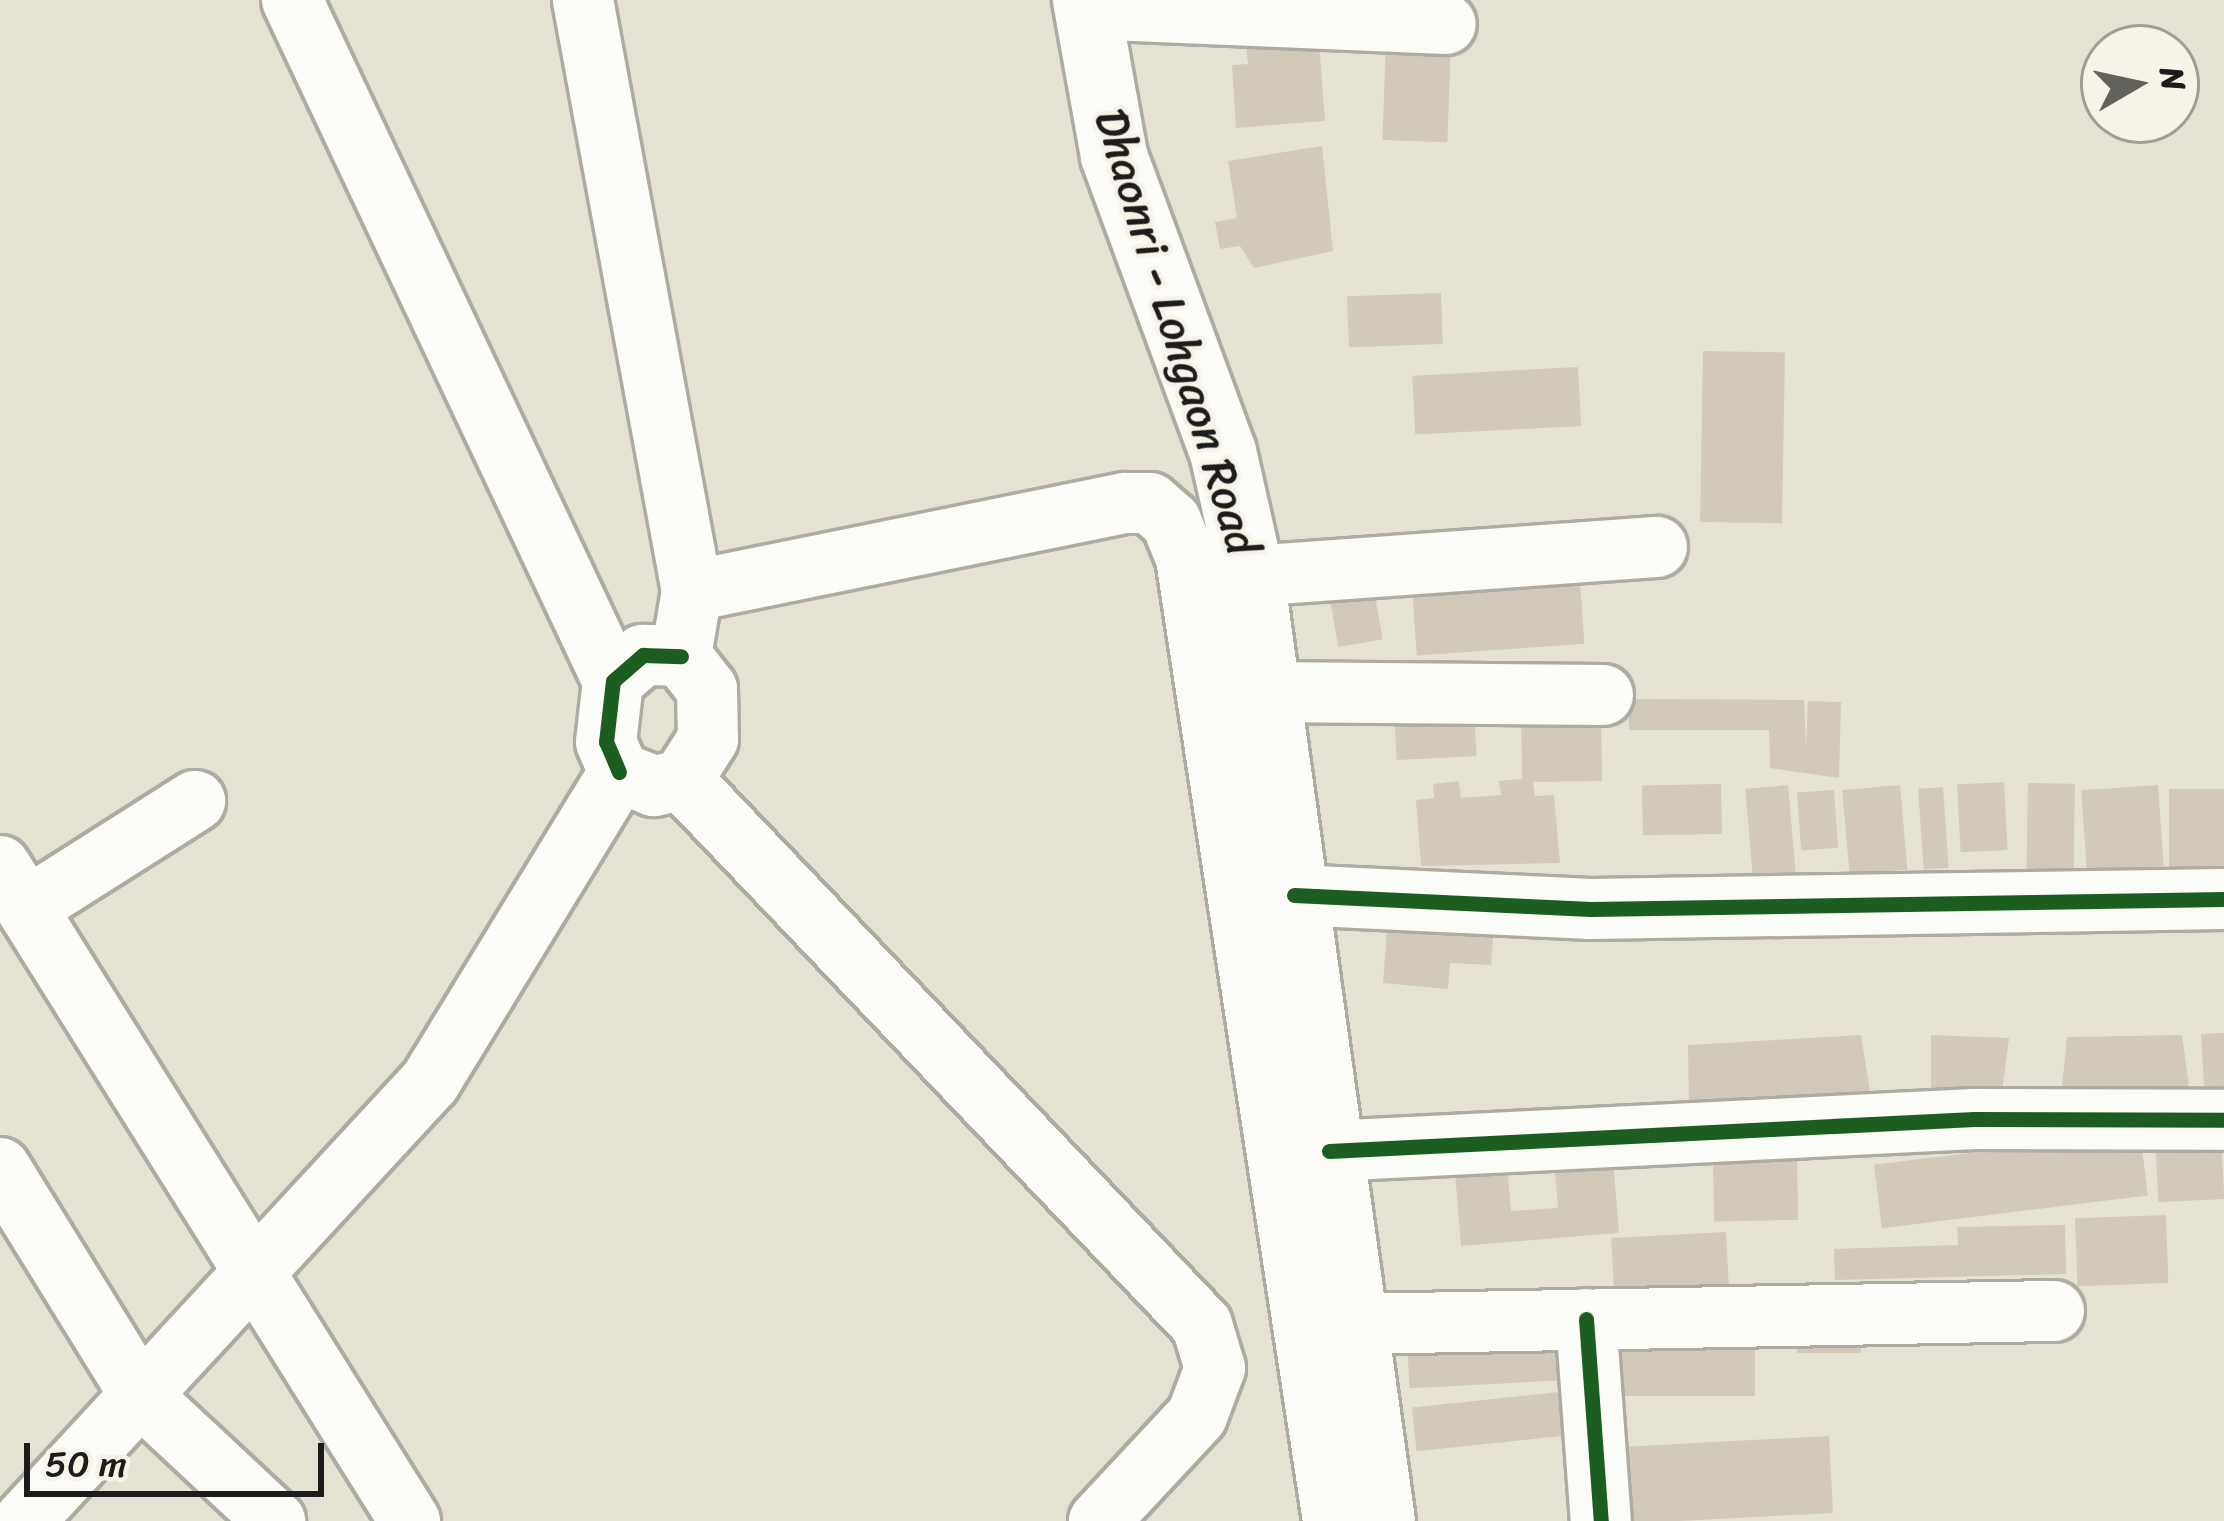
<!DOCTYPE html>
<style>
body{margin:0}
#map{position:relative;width:2224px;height:1521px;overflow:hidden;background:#e6e2d3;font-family:Sriracha,sans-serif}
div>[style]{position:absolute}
.building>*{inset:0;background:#d2c9bb;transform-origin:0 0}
.roads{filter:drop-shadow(3px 0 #adaba2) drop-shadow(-3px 0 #adaba2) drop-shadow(0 3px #adaba2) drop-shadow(0 -3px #adaba2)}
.minor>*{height:60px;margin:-30px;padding:0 30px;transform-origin:30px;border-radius:30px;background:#fbfbf8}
.major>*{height:66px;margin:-33px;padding:0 33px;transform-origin:33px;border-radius:33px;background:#fbfbf8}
.cycleway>*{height:15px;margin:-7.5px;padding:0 7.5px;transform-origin:7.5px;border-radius:7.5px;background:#1b5e20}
span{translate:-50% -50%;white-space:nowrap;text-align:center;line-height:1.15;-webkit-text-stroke:9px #f7f3e8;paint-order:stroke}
.street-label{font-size:45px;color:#1c1c1c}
.north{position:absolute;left:2080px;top:24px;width:120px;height:120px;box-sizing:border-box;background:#f7f3e8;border:3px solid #9f9d96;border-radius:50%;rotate:81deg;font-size:33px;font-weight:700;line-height:48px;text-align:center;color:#1c1c1c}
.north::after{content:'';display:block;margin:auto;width:42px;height:54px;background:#63615c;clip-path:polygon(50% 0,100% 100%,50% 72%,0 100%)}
.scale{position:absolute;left:24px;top:1443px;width:300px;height:54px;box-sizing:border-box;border:6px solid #1c1c1c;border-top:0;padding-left:15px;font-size:36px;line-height:42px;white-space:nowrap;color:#1c1c1c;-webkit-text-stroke:9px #f7f3e8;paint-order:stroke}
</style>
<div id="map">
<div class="building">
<div style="left:1386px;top:38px;width:65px;height:102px;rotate:2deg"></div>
<div style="clip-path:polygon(1319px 42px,1325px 121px,1236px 128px,1232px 65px,1248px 64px,1246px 47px)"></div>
<div style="clip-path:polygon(1322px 146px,1333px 251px,1254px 268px,1240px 246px,1220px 249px,1215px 222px,1237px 218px,1228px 161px)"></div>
<div style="left:1441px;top:293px;width:51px;height:94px;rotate:88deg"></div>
<div style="left:1703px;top:351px;width:82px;height:171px;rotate:1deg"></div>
<div style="left:1578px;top:367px;width:59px;height:166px;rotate:87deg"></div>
<div style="left:1580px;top:581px;width:63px;height:168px;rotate:86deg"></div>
<div style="left:1374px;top:590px;width:50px;height:45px;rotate:80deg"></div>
<div style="clip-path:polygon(1628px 699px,1804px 700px,1806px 747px,1808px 701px,1841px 702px,1839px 778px,1770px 768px,1769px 730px,1629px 730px)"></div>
<div style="left:1474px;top:706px;width:50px;height:80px;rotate:87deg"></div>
<div style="clip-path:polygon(1521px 709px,1601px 709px,1602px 781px,1533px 782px,1535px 796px,1554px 795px,1560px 863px,1421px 866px,1416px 800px,1434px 798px,1433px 784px,1459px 781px,1461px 798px,1501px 795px,1499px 781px,1522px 779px)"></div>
<div style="left:2004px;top:782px;width:68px;height:47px;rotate:87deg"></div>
<div style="left:2028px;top:783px;width:47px;height:94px;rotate:1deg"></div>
<div style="left:1721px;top:784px;width:50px;height:79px;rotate:89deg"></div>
<div style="left:1788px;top:785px;width:97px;height:43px;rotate:85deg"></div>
<div style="left:1900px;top:785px;width:85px;height:58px;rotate:85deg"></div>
<div style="left:2158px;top:785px;width:88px;height:77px;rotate:86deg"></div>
<div style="left:1943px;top:787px;width:81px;height:25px;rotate:86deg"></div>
<div style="left:2224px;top:789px;width:90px;height:55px;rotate:90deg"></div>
<div style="left:1834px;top:790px;width:58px;height:37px;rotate:86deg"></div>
<div style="clip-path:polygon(1388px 918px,1494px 925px,1491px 965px,1450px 963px,1448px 989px,1383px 983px)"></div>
<div style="clip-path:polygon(2224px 1033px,2224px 1101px,2205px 1102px,2201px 1034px)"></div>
<div style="clip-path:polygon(1861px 1035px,1871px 1097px,1689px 1115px,1688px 1045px)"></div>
<div style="clip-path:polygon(1931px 1035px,2009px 1038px,2001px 1099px,1931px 1100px)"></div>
<div style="clip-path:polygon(2182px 1035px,2191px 1101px,2060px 1107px,2067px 1037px)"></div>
<div style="left:2140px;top:1132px;width:64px;height:268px;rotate:83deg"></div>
<div style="left:2221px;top:1136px;width:63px;height:66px;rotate:87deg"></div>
<div style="clip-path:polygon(1613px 1158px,1619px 1233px,1461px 1246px,1455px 1172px,1507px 1167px,1511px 1211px,1558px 1208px,1554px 1163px)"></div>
<div style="left:1797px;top:1159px;width:61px;height:84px;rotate:89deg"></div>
<div style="left:2166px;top:1215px;width:68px;height:91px;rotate:88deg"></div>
<div style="clip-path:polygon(2065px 1225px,2066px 1274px,1835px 1280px,1834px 1249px,1958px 1245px,1957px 1227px)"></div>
<div style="left:1726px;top:1232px;width:76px;height:115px;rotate:87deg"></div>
<div style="left:1861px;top:1328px;width:25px;height:64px;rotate:90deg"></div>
<div style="left:1566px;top:1337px;width:43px;height:159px;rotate:87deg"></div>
<div style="left:1755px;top:1338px;width:58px;height:139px;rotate:90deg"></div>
<div style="left:1578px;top:1390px;width:44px;height:167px;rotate:84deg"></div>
<div style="left:1829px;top:1436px;width:77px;height:208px;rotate:87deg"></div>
</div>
<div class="roads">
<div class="minor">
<div style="left:292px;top:0;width:753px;rotate:64.76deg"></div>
<div style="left:583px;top:0;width:601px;rotate:79.55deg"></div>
<div style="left:692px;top:591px;width:66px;rotate:99.6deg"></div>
<div style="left:681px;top:656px;width:42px;rotate:51.8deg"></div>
<div style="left:707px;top:689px;width:50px;rotate:88.9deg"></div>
<div style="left:708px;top:739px;width:49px;rotate:122.4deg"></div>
<div style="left:1087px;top:9px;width:359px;rotate:2.4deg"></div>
<div style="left:1251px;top:576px;width:407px;rotate:-4.1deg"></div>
<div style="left:692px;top:591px;width:442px;rotate:-11.5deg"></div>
<div style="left:1125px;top:503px;width:25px"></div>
<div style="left:1150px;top:503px;width:28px;rotate:41deg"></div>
<div style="left:1171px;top:521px;width:40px;rotate:68deg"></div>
<div style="left:1186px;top:558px;width:974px;rotate:81.32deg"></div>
<div style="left:681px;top:656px;width:38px;rotate:-178deg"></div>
<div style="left:643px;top:655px;width:40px;rotate:139deg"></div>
<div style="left:613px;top:681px;width:61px;rotate:96.5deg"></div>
<div style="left:606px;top:742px;width:33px;rotate:67deg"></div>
<div style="left:619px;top:772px;width:38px;rotate:22deg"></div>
<div style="left:654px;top:786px;width:29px;rotate:-12deg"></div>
<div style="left:682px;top:780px;width:753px;rotate:46.34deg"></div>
<div style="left:1202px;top:1325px;width:45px;rotate:73.2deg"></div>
<div style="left:1215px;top:1368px;width:51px;rotate:110.6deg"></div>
<div style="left:1197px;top:1416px;width:144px;rotate:133deg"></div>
<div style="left:1267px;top:692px;width:336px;rotate:0.5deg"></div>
<div style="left:0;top:866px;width:773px;rotate:57.96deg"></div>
<div style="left:1294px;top:895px;width:297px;rotate:2.7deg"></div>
<div style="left:1591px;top:909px;width:633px;rotate:-0.91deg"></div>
<div style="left:28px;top:907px;width:198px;rotate:-32.4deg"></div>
<div style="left:1329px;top:1151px;width:646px;rotate:-2.84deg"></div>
<div style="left:1974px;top:1119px;width:250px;rotate:0.2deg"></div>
<div style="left:0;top:1168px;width:267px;rotate:58.3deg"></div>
<div style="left:140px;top:1395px;width:185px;rotate:43deg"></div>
<div style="left:1586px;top:1319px;width:203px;rotate:85.8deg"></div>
<div style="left:1355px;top:1324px;width:699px;rotate:-1.07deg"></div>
<div style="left:24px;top:1521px;width:598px;rotate:-47.24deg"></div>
<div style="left:430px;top:1082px;width:363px;rotate:-58.6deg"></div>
</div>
<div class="major">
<div style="left:1086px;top:0;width:158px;rotate:79.8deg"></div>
<div style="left:1114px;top:156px;width:315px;rotate:69.8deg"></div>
<div style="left:1223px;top:452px;width:127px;rotate:77.3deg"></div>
<div style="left:1251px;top:576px;width:954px;rotate:82.11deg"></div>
</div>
</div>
<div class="cycleway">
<div style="left:619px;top:772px;width:33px;rotate:-113deg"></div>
<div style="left:606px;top:742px;width:61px;rotate:-83.5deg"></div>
<div style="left:613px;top:681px;width:40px;rotate:-41deg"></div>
<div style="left:643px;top:655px;width:38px;rotate:2deg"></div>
<div style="left:1294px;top:895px;width:297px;rotate:2.7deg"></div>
<div style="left:1591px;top:909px;width:633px;rotate:-0.91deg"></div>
<div style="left:1329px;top:1151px;width:646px;rotate:-2.84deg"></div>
<div style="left:1974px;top:1119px;width:250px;rotate:0.2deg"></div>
<div style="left:1586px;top:1319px;width:203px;rotate:85.8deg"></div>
</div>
<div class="street-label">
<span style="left:1176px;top:332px;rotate:73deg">Dhaonri - Lohgaon Road</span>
</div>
<div class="north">N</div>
<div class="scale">50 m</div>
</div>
